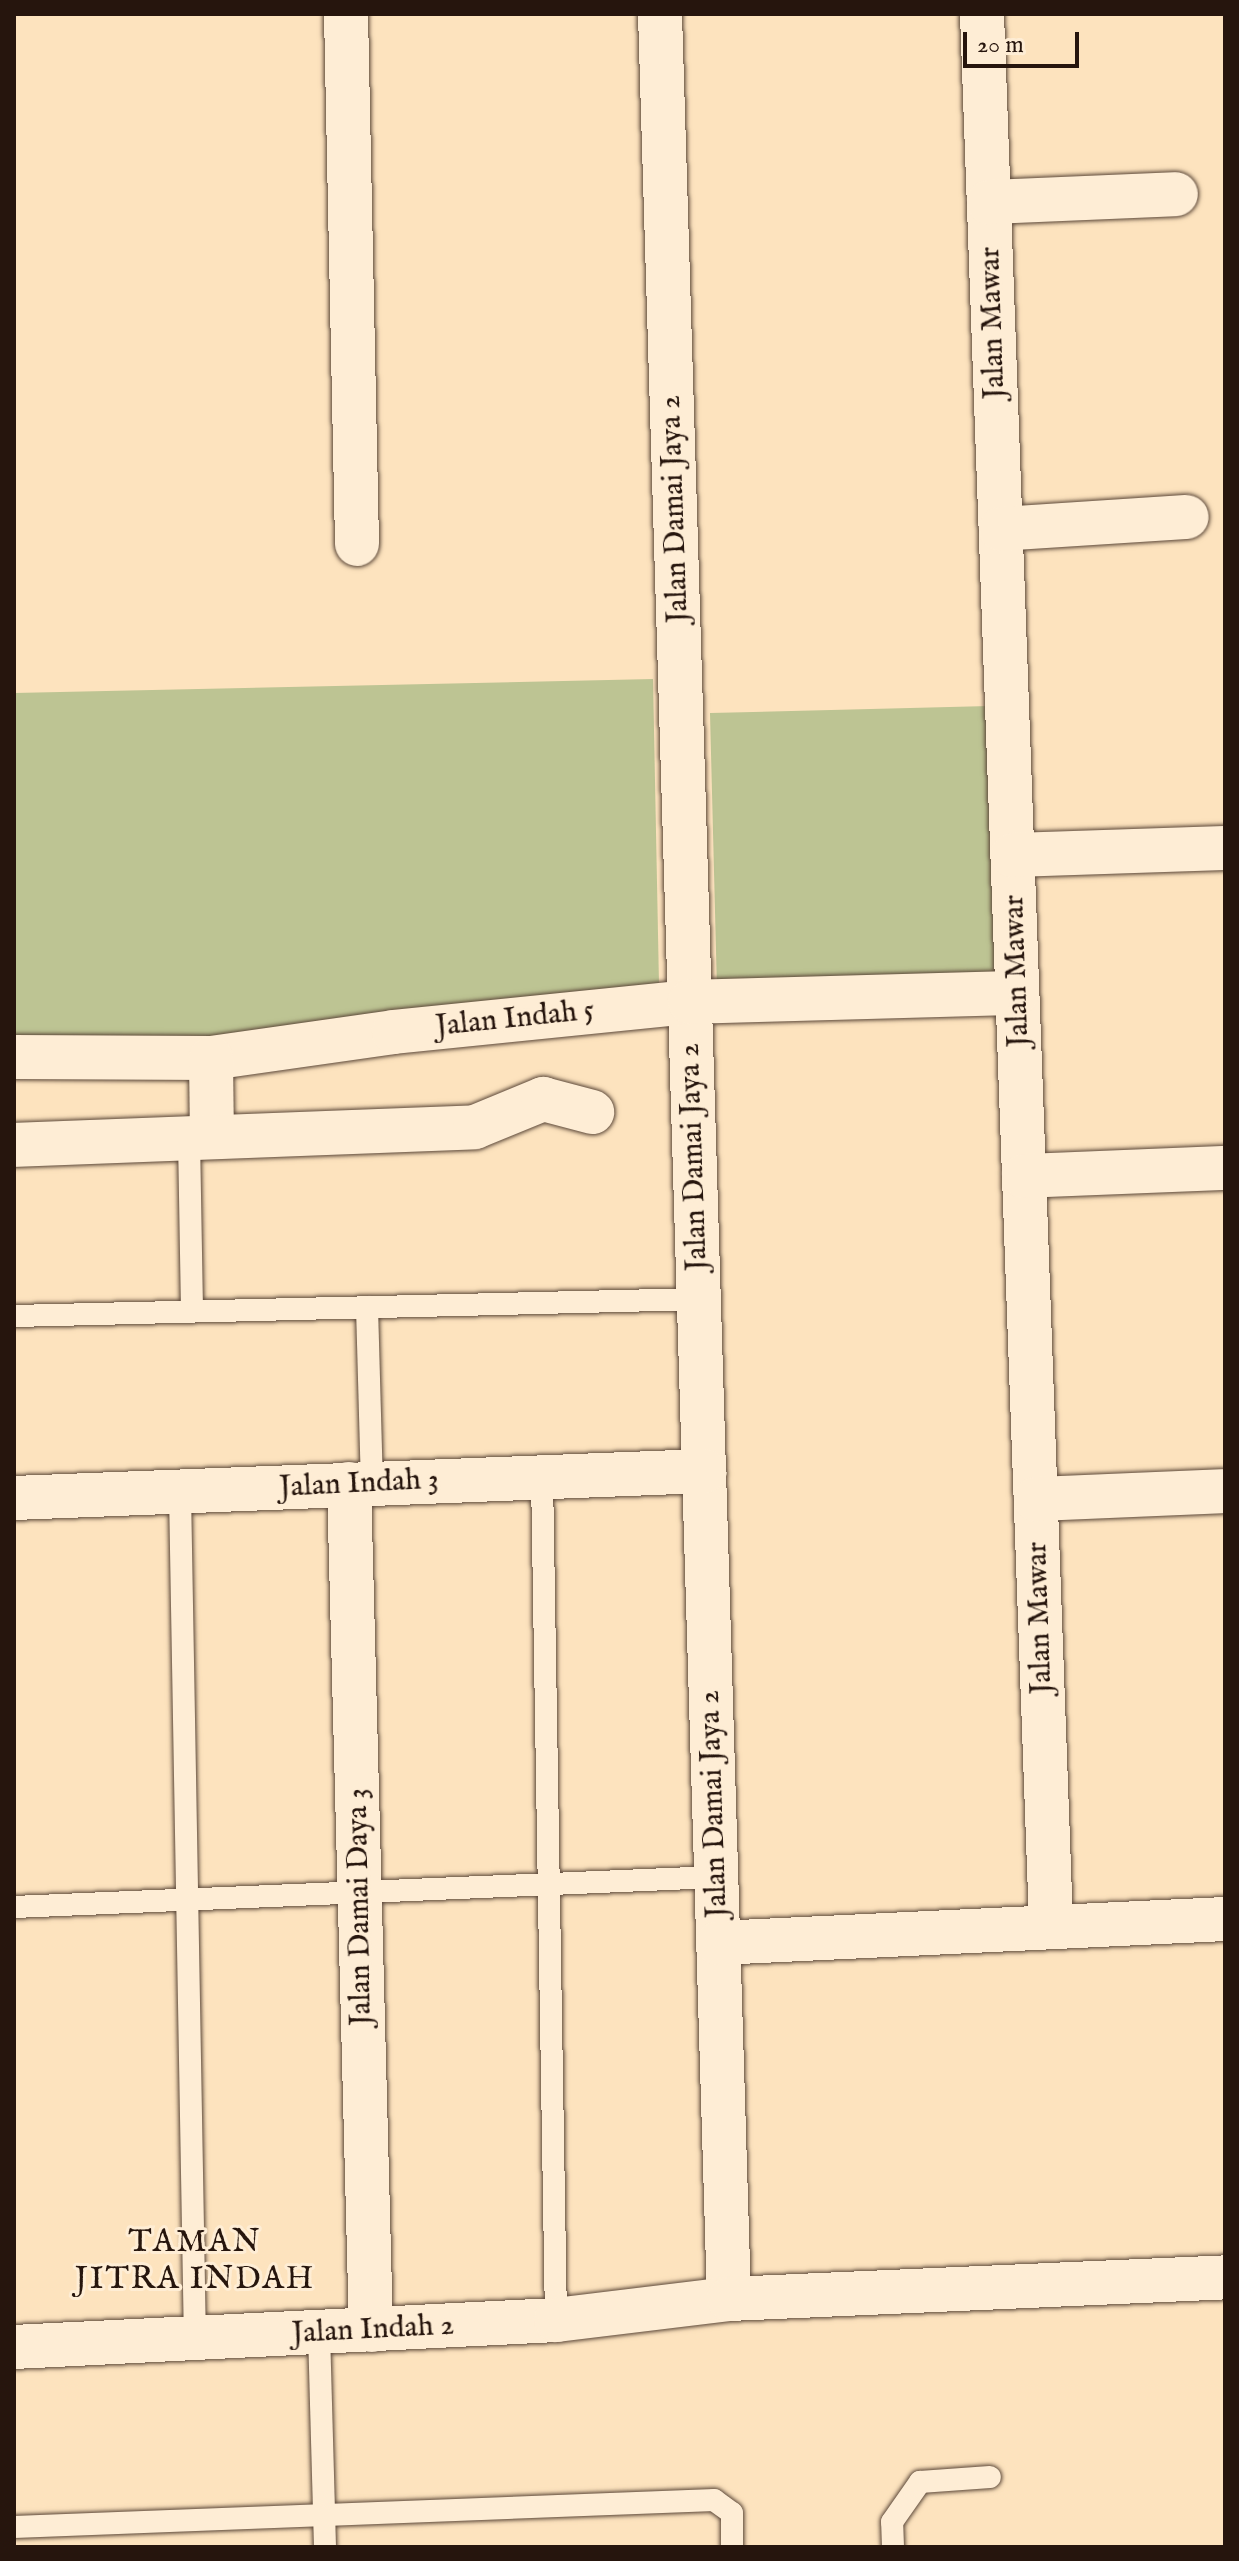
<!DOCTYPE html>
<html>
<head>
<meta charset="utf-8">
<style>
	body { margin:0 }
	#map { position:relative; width:1239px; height:2561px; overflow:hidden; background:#fde3be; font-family:"IM FELL English",serif }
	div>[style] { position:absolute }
	.green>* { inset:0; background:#bdc493 }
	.roads { filter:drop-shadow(0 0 2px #5c4839) drop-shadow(0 0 2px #5c4839) }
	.lane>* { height:22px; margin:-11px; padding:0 11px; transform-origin:11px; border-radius:11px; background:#feedd5 }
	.street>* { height:44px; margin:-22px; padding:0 22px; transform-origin:22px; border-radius:22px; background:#feedd5 }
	span { translate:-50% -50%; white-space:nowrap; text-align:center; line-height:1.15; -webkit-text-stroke:6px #feedd5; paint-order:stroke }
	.street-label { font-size:30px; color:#26150d }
	.neighbourhood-label { font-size:32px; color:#26150d; letter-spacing:2px }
	.frame { position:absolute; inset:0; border:16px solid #26150d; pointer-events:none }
	.scale { position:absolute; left:963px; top:32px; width:116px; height:36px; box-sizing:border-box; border:4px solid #26150d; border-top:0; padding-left:10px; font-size:24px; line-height:28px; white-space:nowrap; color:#26150d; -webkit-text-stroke:6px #feedd5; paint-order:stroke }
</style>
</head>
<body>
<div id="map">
	<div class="green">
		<i style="clip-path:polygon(653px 679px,659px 984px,286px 1043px,14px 1044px,14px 693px)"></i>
		<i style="clip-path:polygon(989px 706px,997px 982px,717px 990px,710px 713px)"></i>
	</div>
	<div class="roads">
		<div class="lane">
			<i style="left:189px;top:1138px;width:170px;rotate:89deg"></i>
			<i style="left:367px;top:1307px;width:176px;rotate:88.4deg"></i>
			<i style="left:14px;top:1316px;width:685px;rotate:-1.42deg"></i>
			<i style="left:542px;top:1476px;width:844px;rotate:89.05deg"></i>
			<i style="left:180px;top:1492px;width:847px;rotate:88.99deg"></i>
			<i style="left:14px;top:1907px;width:703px;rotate:-2.45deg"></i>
			<i style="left:319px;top:2332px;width:215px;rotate:88.4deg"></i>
			<i style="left:14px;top:2527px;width:701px;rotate:-2.21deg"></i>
			<i style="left:714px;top:2500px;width:22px;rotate:36deg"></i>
			<i style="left:732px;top:2513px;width:34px;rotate:90deg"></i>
			<i style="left:893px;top:2547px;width:25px;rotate:-92deg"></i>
			<i style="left:892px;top:2522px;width:49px;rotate:-55deg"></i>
			<i style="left:920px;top:2482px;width:70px;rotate:-4.1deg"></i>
		</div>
		<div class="street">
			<i style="left:346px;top:14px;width:530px;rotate:88.81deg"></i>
			<i style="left:660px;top:14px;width:2286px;rotate:88.27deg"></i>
			<i style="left:982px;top:14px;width:1914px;rotate:87.93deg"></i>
			<i style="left:989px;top:202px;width:187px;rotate:-2.4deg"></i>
			<i style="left:1001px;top:529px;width:186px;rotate:-3.7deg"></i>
			<i style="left:1013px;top:855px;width:212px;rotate:-1.9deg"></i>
			<i style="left:14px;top:1057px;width:197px;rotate:0.3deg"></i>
			<i style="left:211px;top:1058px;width:185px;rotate:-8.1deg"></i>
			<i style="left:394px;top:1032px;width:298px;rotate:-5.8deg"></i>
			<i style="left:690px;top:1002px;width:327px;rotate:-1.6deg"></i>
			<i style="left:211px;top:1058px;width:78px;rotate:89.3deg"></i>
			<i style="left:14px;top:1145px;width:461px;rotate:-2.2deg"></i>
			<i style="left:475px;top:1127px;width:74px;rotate:-22.4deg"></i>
			<i style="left:543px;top:1099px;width:51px;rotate:14.9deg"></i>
			<i style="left:1024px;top:1176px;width:201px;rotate:-2.3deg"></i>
			<i style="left:349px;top:1484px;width:846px;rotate:88.51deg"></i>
			<i style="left:14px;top:1498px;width:691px;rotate:-2.24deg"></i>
			<i style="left:1036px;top:1499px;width:187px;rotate:-2.4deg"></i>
			<i style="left:718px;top:1943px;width:508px;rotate:-2.71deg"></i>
			<i style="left:14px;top:2347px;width:543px;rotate:-2.85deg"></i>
			<i style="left:556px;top:2320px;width:174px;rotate:-6.9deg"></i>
			<i style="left:729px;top:2299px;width:496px;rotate:-2.5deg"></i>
		</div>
	</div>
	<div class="street-label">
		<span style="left:993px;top:323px;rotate:-92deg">Jalan Mawar</span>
		<span style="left:675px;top:509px;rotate:-92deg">Jalan Damai Jaya 2</span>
		<span style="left:1017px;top:971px;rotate:-92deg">Jalan Mawar</span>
		<span style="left:515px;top:1019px;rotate:-6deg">Jalan Indah 5</span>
		<span style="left:694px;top:1157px;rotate:-92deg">Jalan Damai Jaya 2</span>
		<span style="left:359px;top:1484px;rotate:-3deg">Jalan Indah 3</span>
		<span style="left:1040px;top:1618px;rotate:-92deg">Jalan Mawar</span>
		<span style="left:714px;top:1804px;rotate:-92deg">Jalan Damai Jaya 2</span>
		<span style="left:360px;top:1907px;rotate:-91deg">Jalan Damai Daya 3</span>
		<span style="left:373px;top:2330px;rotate:-3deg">Jalan Indah 2</span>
	</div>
	<div class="neighbourhood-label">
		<span style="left:195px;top:2262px">TAMAN<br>JITRA INDAH</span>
	</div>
	<div class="frame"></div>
	<div class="scale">20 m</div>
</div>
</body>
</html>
